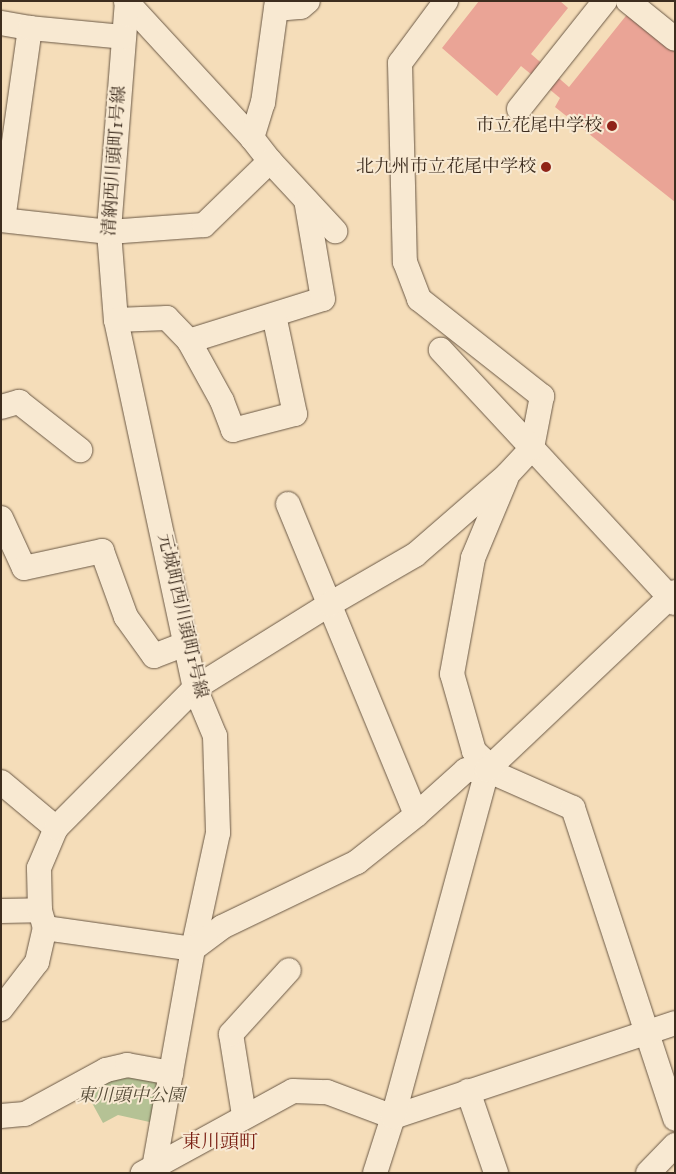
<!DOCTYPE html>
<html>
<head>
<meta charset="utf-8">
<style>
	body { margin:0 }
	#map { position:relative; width:676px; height:1174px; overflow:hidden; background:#f5ddb9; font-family:"IM FELL DW Pica","Noto Serif JP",serif }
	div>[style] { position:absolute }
	.green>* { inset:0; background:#b5c295 }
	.building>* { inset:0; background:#eaa496 }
	.roads { filter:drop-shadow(0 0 1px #6b5946) drop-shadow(0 0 1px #6b5946) }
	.minor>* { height:24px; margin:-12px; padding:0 12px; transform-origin:12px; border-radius:12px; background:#f8e9d2 }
	.dots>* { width:14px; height:14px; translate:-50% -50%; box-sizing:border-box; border:2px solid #f8e9d2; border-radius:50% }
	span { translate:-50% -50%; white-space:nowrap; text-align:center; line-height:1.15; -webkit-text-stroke:4px #f8e9d2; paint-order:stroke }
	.poi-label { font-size:18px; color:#3d2d1f }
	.right { translate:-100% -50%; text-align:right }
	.street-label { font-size:18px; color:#3d2d1f }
	.park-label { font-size:18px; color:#554b37; font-style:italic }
	.neighbourhood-label { font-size:19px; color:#7a1f14 }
	.frame { position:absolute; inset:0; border:2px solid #3d2d1f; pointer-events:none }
</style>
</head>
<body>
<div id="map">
	<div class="green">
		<i style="clip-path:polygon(124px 1072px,161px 1082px,154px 1123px,118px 1115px,103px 1123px,86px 1092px)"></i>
	</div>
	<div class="building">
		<i style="clip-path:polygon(479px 1px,560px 1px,568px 8px,531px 54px,569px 87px,629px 12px,675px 49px,675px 202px,555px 107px,560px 98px,521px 66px,497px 96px,442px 48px)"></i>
	</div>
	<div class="roads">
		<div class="minor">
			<i style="left:126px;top:1px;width:186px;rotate:47.4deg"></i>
			<i style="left:252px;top:138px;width:29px;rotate:52deg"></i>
			<i style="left:270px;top:161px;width:96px;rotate:47.1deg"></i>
			<i style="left:127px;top:1px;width:232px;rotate:94.5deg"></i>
			<i style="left:109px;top:232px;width:88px;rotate:85.5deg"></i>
			<i style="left:116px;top:320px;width:376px;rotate:77.9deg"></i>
			<i style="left:195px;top:688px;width:52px;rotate:67.4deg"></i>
			<i style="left:215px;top:736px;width:97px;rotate:88.2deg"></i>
			<i style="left:218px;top:833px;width:119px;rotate:102.2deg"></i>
			<i style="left:193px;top:949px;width:221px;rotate:100.1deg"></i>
			<i style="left:154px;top:1167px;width:13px;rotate:151deg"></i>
			<i style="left:446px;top:1px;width:77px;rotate:126.6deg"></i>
			<i style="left:400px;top:63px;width:199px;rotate:88.6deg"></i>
			<i style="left:405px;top:262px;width:40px;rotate:69deg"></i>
			<i style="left:419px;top:299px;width:157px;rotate:38.3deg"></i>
			<i style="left:542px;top:396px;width:53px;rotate:100.9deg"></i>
			<i style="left:532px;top:448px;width:211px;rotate:47.3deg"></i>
			<i style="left:628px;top:1px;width:60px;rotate:39deg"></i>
			<i style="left:276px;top:9px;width:25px;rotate:-5deg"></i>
			<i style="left:301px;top:7px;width:9px;rotate:-41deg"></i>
			<i style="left:1px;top:23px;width:29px;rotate:10deg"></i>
			<i style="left:519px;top:109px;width:138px;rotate:-51.5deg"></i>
			<i style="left:252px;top:138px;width:37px;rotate:-73deg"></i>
			<i style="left:263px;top:103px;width:103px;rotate:-82.2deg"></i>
			<i style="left:1px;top:220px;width:109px;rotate:6.3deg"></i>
			<i style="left:109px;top:232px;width:95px;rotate:-4.2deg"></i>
			<i style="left:204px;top:225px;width:92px;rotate:-44.1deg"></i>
			<i style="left:3px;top:220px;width:194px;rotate:-82deg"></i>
			<i style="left:30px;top:28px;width:94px;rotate:5.5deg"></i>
			<i style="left:116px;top:320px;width:51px;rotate:-2.2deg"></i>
			<i style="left:167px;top:318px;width:32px;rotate:46deg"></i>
			<i style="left:189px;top:341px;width:140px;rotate:-17.4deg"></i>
			<i style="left:323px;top:299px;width:100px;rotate:-99.7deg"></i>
			<i style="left:189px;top:341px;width:68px;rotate:61.2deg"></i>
			<i style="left:222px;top:401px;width:31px;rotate:69deg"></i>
			<i style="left:233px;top:430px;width:64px;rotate:-14.5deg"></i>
			<i style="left:295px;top:414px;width:101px;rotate:-102deg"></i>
			<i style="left:1px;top:407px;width:19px;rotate:-16deg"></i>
			<i style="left:19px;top:402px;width:78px;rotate:38.2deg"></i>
			<i style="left:288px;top:504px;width:336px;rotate:67.6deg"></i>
			<i style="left:1px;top:518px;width:55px;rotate:65.3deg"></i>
			<i style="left:24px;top:568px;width:80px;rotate:-12.3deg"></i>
			<i style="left:102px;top:551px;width:70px;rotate:70deg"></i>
			<i style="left:126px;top:617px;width:48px;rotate:54.3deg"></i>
			<i style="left:154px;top:656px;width:34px;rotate:-21deg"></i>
			<i style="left:490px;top:766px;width:22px;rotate:-137deg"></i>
			<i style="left:474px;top:751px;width:80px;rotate:-105.9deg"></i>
			<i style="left:452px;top:674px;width:118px;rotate:-79.7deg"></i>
			<i style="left:473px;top:558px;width:86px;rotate:-67.3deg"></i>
			<i style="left:1px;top:782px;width:72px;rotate:39.9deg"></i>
			<i style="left:1px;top:911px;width:39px;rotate:-1deg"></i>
			<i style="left:45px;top:928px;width:149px;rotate:8.1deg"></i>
			<i style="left:193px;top:949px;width:36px;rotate:-37deg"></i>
			<i style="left:222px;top:927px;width:150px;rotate:-25.7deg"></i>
			<i style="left:357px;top:862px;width:75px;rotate:-38.5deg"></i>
			<i style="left:416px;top:815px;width:67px;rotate:-42deg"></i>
			<i style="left:466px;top:770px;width:21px"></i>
			<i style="left:487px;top:770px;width:94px;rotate:23.8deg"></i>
			<i style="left:573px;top:808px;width:327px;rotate:71.8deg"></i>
			<i style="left:1px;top:1009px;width:59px;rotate:-52.5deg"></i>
			<i style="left:37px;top:962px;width:35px;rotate:-77deg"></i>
			<i style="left:45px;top:928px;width:19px;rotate:-106deg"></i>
			<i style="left:40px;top:910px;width:42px;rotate:-91.4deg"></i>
			<i style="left:39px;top:868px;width:43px;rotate:-67deg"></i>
			<i style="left:56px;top:828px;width:197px;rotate:-45.2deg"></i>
			<i style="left:195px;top:688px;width:159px;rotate:-31.9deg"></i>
			<i style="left:330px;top:604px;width:98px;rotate:-30deg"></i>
			<i style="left:415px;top:555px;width:122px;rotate:-41deg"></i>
			<i style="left:507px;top:475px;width:37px;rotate:-47deg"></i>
			<i style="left:532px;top:448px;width:134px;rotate:-132.9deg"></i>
			<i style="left:468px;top:1091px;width:87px;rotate:71.1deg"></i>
			<i style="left:244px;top:1115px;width:82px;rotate:-99.1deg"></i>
			<i style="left:231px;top:1034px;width:86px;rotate:-47.8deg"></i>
			<i style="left:1px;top:1116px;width:24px;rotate:-5deg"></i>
			<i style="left:25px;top:1114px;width:92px;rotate:-28.5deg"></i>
			<i style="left:106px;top:1070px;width:22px;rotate:-13deg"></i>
			<i style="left:127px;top:1065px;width:45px;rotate:10.3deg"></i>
			<i style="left:154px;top:1167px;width:158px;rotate:-28.7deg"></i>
			<i style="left:293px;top:1091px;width:34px;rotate:2deg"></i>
			<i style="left:327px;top:1092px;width:71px;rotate:20.7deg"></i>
			<i style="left:393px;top:1117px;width:297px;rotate:-18.4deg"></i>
			<i style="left:375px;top:1173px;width:59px;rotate:-72.2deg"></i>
			<i style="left:393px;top:1117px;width:360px;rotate:-74.8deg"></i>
			<i style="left:487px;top:770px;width:259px;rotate:-43.4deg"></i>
			<i style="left:648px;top:1173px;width:39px;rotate:-46deg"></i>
		</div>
	</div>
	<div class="dots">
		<i style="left:612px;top:126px;background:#8f2418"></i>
		<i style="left:546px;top:167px;background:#8f2418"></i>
	</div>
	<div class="poi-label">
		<span class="right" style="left:602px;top:126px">市立花尾中学校</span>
		<span class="right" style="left:536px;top:167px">北九州市立花尾中学校</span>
	</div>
	<div class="street-label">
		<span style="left:115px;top:161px;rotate:-86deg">清納西川頭町1号線</span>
		<span style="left:182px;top:616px;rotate:77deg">元城町西川頭町1号線</span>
	</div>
	<div class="park-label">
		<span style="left:131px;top:1096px">東川頭中公園</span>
	</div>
	<div class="neighbourhood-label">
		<span style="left:220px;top:1143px">東川頭町</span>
	</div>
	<div class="frame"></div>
</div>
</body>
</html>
